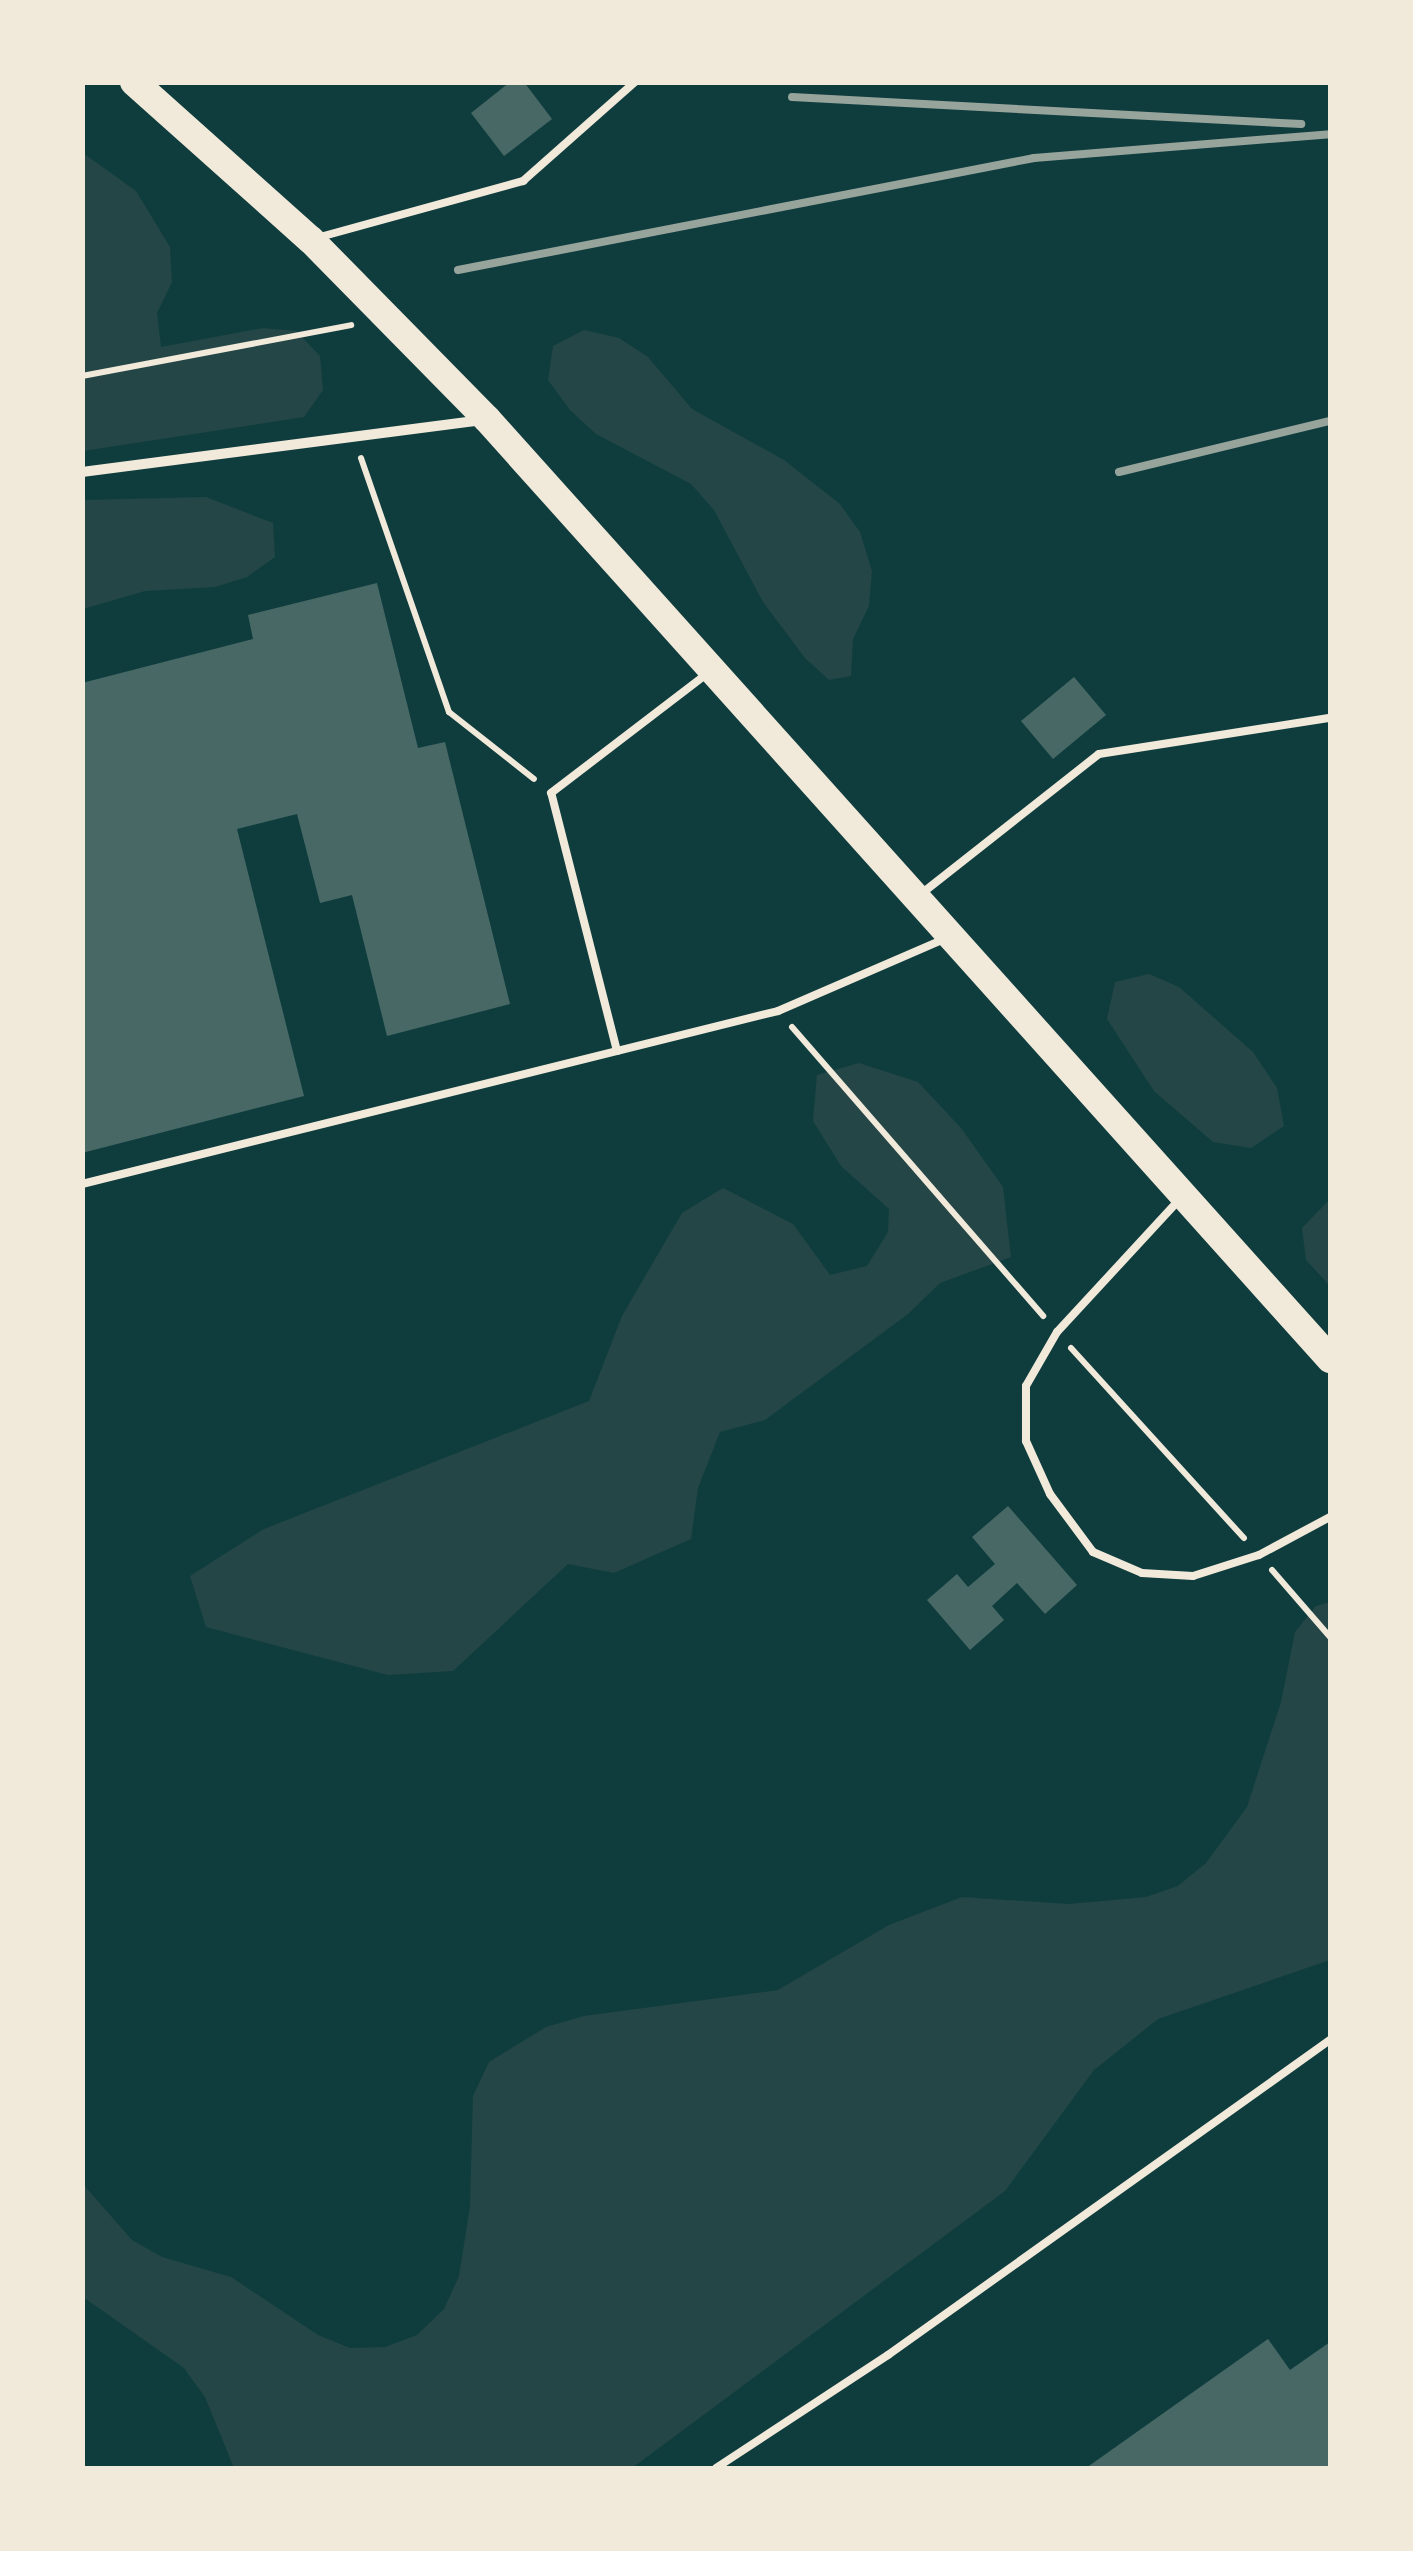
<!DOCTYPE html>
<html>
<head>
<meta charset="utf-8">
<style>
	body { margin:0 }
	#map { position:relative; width:1413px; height:2551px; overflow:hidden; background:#0f3d3e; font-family:Barlow,sans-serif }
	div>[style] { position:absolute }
	.green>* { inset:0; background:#244646 }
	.building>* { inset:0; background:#486865 }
	.path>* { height:6px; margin:-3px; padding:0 3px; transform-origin:3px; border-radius:3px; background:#f1e9da }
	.service>* { height:8px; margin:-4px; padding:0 4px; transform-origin:4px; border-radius:4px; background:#f1e9da }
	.minor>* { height:10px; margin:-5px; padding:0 5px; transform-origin:5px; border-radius:5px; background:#f1e9da }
	.trunk>* { height:28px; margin:-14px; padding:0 14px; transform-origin:14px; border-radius:14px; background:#f1e9da }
	.rail>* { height:8px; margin:-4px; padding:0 4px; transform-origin:4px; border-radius:4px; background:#97a49c }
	span { translate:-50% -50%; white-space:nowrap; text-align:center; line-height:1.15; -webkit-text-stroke:8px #f1e9da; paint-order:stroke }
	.frame { position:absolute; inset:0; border:85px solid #f1e9da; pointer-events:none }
</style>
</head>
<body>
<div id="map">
	<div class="green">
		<i style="clip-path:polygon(83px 153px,136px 191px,170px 247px,172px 282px,157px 313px,161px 347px,263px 328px,296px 331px,320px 356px,323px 390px,304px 417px,83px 451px)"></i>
		<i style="clip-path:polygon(584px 330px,619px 338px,648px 357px,692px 409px,784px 460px,840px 504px,860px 532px,872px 571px,869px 606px,853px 639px,851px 676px,829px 680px,805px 658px,763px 602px,714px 510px,691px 484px,596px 434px,570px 410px,548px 380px,553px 346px)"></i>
		<i style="clip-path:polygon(206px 497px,273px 523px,275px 557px,247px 577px,215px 587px,145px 591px,83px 609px,83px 500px)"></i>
		<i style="clip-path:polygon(1149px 974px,1179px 987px,1253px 1052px,1277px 1088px,1284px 1126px,1251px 1148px,1213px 1142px,1154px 1091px,1107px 1019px,1115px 982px)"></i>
		<i style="clip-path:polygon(859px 1063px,918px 1082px,961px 1128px,1003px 1187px,1011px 1257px,940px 1283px,908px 1314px,765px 1420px,720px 1432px,698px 1488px,691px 1539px,614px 1573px,568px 1564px,453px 1671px,388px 1675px,206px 1627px,190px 1576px,264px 1529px,589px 1401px,622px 1316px,682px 1213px,723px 1188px,793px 1224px,830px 1275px,867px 1266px,888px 1232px,889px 1209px,841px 1166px,813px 1121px,817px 1075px)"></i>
		<i style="clip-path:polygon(1330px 1199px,1330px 1286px,1306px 1260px,1302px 1228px)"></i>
		<i style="clip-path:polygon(1330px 1602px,1330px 1960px,1158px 2019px,1094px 2070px,1005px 2191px,632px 2468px,234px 2468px,205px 2397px,184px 2368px,83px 2297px,82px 2183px,132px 2240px,162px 2257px,231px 2277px,318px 2335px,350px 2348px,385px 2347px,417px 2335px,444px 2309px,459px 2276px,470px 2206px,473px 2096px,489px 2062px,546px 2027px,584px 2016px,778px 1990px,889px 1925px,962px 1897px,1069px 1904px,1146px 1897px,1178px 1886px,1206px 1863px,1247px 1807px,1281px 1702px,1295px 1632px,1316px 1606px)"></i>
	</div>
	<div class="building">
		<i style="clip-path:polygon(510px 82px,524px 82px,552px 119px,504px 156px,471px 113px)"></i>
		<i style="clip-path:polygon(377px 583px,418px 748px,445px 742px,510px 1004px,387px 1036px,352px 895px,320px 903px,297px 814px,237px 829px,304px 1096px,82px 1153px,82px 683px,253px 639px,248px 615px)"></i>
		<i style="clip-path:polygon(1074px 677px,1106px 715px,1053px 759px,1021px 721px)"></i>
		<i style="clip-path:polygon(1008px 1506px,1077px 1585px,1045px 1614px,1017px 1583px,992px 1606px,1004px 1620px,970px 1650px,927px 1600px,957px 1574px,968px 1587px,995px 1564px,972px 1537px)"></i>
		<i style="clip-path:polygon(1268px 2339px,1290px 2370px,1330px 2342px,1330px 2468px,1086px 2468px)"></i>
	</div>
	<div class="path">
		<i style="left:82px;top:376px;width:274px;rotate:-10.7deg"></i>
		<i style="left:361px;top:458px;width:269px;rotate:70.9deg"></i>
		<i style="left:449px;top:712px;width:108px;rotate:38.2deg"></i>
		<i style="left:792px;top:1027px;width:383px;rotate:49deg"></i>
		<i style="left:1071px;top:1348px;width:257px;rotate:47.7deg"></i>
		<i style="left:1272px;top:1570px;width:89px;rotate:49.1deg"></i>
	</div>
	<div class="service">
		<i style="left:320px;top:237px;width:211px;rotate:-15.4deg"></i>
		<i style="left:523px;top:181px;width:149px;rotate:-41.5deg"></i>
		<i style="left:921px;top:894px;width:226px;rotate:-38.2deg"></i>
		<i style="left:1099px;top:754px;width:234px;rotate:-8.9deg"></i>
		<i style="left:617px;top:1051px;width:266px;rotate:-104.3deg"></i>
		<i style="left:551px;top:793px;width:199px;rotate:-37.4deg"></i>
		<i style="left:82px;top:1184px;width:717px;rotate:-13.96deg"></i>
		<i style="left:778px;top:1011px;width:184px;rotate:-23.4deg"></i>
		<i style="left:1178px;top:1201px;width:178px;rotate:132.7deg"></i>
		<i style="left:1057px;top:1332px;width:62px;rotate:119.9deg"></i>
		<i style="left:1026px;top:1386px;width:55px;rotate:90deg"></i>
		<i style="left:1026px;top:1441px;width:58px;rotate:65.6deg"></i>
		<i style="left:1050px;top:1494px;width:72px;rotate:53.4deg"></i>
		<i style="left:1093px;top:1552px;width:53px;rotate:23.2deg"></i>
		<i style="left:1142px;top:1573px;width:51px;rotate:3.4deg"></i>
		<i style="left:1193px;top:1576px;width:69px;rotate:-17.7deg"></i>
		<i style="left:1259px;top:1555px;width:81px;rotate:-28.2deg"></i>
		<i style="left:716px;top:2468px;width:206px;rotate:-33.3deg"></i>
		<i style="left:888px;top:2355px;width:543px;rotate:-35.48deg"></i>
	</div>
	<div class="minor">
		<i style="left:82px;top:472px;width:402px;rotate:-7.4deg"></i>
	</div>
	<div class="trunk">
		<i style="left:134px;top:82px;width:237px;rotate:41.8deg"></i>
		<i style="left:311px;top:240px;width:251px;rotate:45.5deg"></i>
		<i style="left:487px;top:419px;width:1263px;rotate:48.11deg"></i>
	</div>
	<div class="rail">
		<i style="left:792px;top:97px;width:510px;rotate:3.04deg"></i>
		<i style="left:458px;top:270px;width:587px;rotate:-11deg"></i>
		<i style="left:1034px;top:158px;width:297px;rotate:-4.6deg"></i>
		<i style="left:1119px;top:472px;width:217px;rotate:-13.6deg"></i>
	</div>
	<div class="frame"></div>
</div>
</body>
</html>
